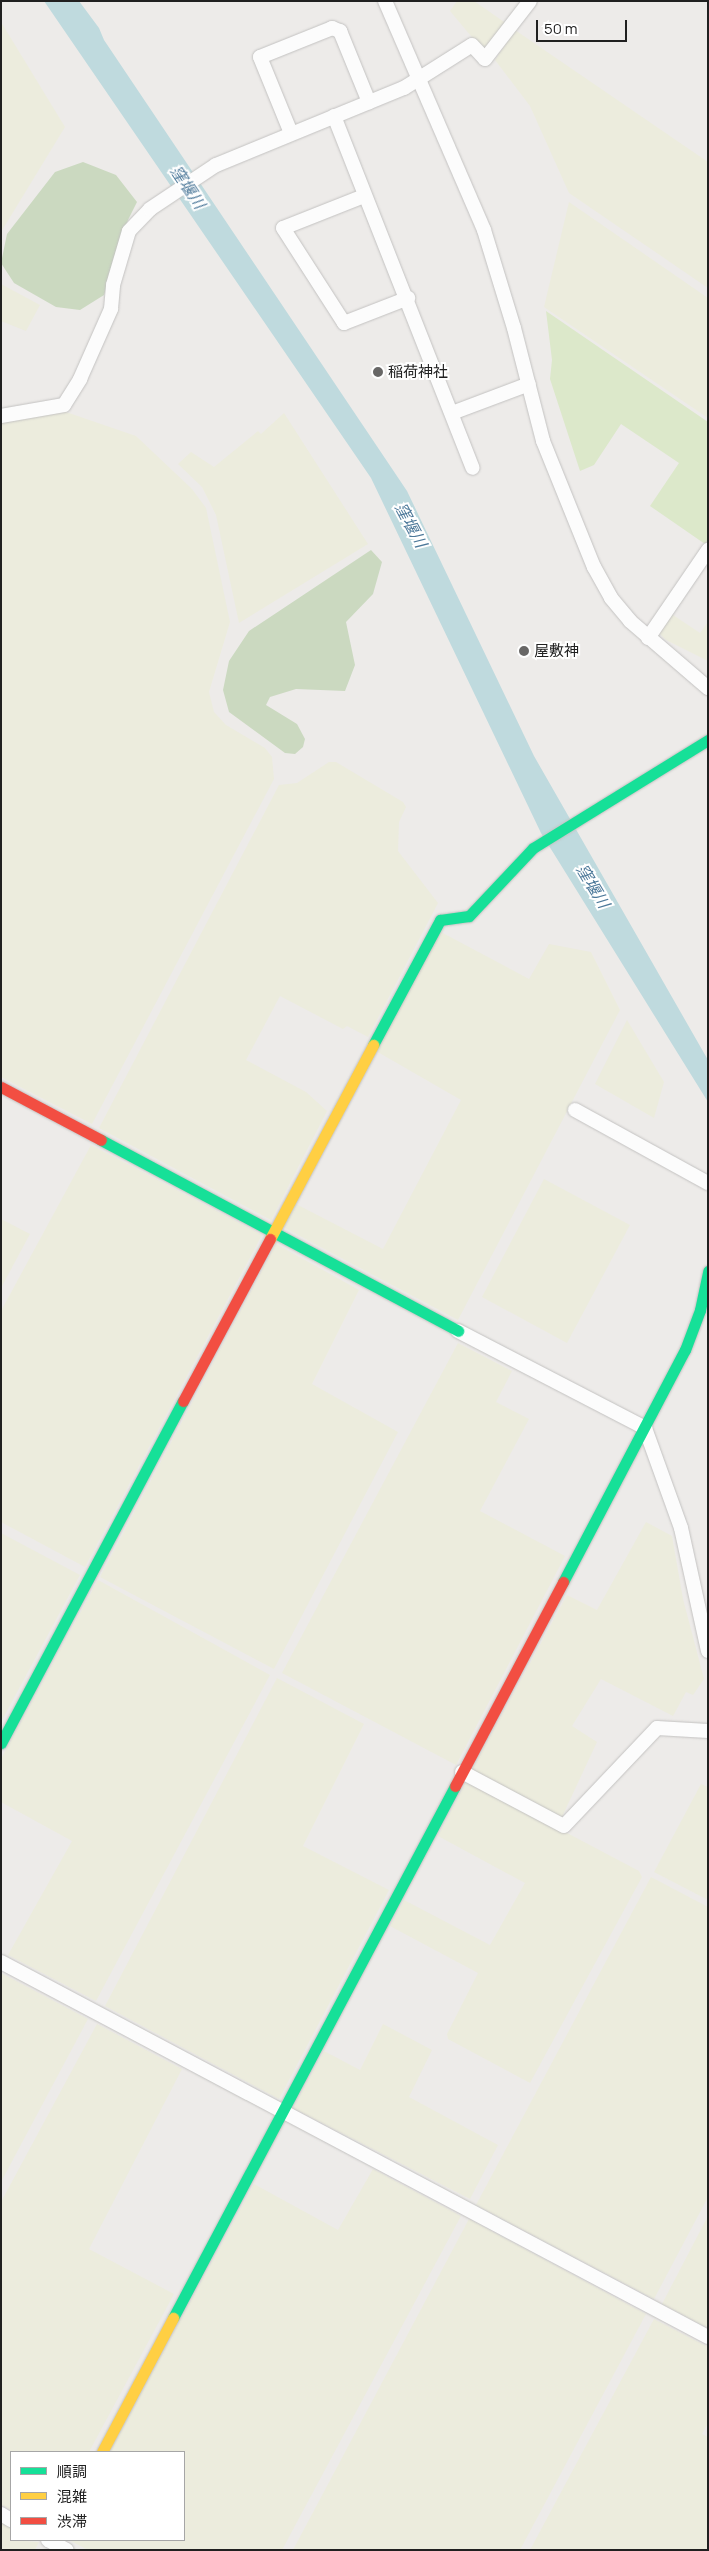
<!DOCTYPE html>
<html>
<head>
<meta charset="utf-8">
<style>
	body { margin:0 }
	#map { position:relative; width:709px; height:2551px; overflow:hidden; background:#edebe9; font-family:Manrope,"Noto Sans JP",sans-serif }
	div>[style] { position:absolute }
	.farmland>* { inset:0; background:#ececdd }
	.grass>* { inset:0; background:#dce8ca }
	.forest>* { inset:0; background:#cbd9c0 }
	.water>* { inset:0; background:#bfdade }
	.roads { filter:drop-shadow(0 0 1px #c3c2c1) drop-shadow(0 0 1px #c3c2c1) }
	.street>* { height:14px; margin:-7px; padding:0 7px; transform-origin:7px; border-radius:7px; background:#fcfcfc }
	.fast>* { height:11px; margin:-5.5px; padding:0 5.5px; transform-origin:5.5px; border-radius:5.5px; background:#16e098 }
	.slow>* { height:11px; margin:-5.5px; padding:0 5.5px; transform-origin:5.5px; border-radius:5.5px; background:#ffcf43 }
	.jam>* { height:11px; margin:-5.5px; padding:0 5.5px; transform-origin:5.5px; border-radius:5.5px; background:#f24e42 }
	.dots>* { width:14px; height:14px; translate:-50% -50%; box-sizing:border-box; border:2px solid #fff; border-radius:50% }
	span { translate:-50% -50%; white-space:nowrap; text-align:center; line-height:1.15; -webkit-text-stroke:4px #fff; paint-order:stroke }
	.poi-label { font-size:15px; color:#202020 }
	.left { translate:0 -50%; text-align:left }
	.water-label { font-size:16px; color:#4c7899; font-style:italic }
	.frame { position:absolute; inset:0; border:2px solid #202020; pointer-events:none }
	.legend { position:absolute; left:10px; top:2451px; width:175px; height:90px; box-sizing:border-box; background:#fff; border:1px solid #a6a6a6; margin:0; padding:6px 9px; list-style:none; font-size:15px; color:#202020 }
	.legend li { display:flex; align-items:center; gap:10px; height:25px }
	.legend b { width:25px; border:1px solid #a6a6a6 }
	.scale { position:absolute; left:536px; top:20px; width:91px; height:22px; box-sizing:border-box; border:2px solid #202020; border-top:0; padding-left:6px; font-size:15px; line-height:18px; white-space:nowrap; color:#202020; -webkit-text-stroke:4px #fff; paint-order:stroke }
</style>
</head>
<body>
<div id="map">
	<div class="farmland">
		<i style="clip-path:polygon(457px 1px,474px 1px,507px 24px,486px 54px,450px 11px)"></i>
		<i style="clip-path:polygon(1px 22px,65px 127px,1px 232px)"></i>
		<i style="clip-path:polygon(515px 30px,708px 162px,708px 288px,569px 193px,530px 106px,495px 60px)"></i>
		<i style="clip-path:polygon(569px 202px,708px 298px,708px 418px,544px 307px)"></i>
		<i style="clip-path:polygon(1px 284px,40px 305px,26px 331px,1px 321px)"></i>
		<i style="clip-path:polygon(63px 411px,136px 436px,192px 489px,206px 508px,230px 622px,209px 692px,214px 712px,226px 725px,265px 748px,272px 757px,274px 779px,92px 1124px,1px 1077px,1px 421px)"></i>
		<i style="clip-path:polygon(284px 413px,368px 544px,239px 623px,216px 515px,202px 487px,178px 464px,191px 452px,214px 467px,258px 431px,261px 434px)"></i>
		<i style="clip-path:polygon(670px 613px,700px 633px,708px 622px,708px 661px,666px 640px,658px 632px)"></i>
		<i style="clip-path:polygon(329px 762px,336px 762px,403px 802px,406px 807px,399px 822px,398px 851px,438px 903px,368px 1037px,347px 1026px,343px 1029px,280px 996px,246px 1060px,306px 1092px,327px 1111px,271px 1220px,99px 1128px,279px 785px,297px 783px)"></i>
		<i style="clip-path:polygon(439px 931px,529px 979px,549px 944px,591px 952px,620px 1010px,458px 1320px,283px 1227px,296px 1204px,383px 1249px,461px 1100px,376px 1051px)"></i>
		<i style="clip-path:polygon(627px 1020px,664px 1082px,654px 1118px,595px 1084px)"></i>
		<i style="clip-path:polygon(91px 1145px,262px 1235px,85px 1567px,1px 1522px,1px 1311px)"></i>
		<i style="clip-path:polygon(544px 1179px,630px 1225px,567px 1343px,482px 1297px)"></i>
		<i style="clip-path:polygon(1px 1219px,30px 1234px,1px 1288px)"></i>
		<i style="clip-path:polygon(276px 1244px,359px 1290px,312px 1384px,398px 1432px,274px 1669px,100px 1577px)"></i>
		<i style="clip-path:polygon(458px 1343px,512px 1371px,496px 1402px,529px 1419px,480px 1511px,565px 1556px,456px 1765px,282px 1673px)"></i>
		<i style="clip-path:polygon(646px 1522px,672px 1536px,683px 1599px,704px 1679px,693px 1695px,686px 1692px,673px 1716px,601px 1679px,572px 1726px,597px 1742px,561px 1819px,472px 1770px,567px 1595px,597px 1610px)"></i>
		<i style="clip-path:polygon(1px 1533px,80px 1575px,1px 1722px)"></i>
		<i style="clip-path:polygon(98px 1580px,270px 1675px,96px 2001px,8px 1955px,72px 1841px,1px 1802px,1px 1759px)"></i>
		<i style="clip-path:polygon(277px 1678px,364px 1724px,303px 1846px,389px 1890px,279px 2099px,105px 2006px)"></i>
		<i style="clip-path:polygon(467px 1780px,639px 1871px,642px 1877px,530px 2083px,448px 2039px,447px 2034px,478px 1973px,390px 1926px,404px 1900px,490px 1945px,525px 1883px,438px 1836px)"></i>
		<i style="clip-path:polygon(701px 1784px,708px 1787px,708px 1900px,654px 1872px)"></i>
		<i style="clip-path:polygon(651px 1877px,708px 1907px,708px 2197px,654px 2299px,476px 2205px)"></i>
		<i style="clip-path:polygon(1px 1973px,88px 2019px,1px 2182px)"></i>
		<i style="clip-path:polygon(97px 2024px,182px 2069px,89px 2249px,174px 2294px,89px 2452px,11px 2452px,11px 2510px,1px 2505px,1px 2202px)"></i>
		<i style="clip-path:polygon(383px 2024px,432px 2050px,409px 2097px,498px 2145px,470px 2199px,293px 2108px,324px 2051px,360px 2070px)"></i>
		<i style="clip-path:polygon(373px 2169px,461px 2216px,282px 2550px,88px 2550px,69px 2540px,184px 2540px,184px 2452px,109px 2452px,254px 2184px,338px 2230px)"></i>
		<i style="clip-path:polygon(708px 2216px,708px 2328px,662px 2304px)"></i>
		<i style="clip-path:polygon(469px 2219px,646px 2314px,520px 2550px,293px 2550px)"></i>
		<i style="clip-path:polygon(654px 2319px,708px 2347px,708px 2423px,702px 2434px,708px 2437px,708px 2550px,530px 2550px)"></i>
		<i style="clip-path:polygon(1px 2521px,11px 2527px,11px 2540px,39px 2542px,35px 2550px,1px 2550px)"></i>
	</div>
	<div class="grass">
		<i style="clip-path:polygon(546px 311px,708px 422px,708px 540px,705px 544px,650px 506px,679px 463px,621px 424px,594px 465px,580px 471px,550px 379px,552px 360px)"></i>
	</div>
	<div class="forest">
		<i style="clip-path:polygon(83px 162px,116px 175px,137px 202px,128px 220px,104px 295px,80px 310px,56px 307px,14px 283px,1px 263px,7px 234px,55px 172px)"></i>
		<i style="clip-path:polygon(371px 550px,382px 562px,373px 594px,346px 622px,355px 665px,345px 691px,296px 689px,270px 697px,266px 705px,297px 724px,305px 739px,303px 747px,295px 754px,285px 753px,229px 712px,223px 690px,229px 661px,249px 631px)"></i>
	</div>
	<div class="water">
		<i style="clip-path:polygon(44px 1px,79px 1px,99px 28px,104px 40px,407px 491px,534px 756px,708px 1060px,708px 1102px,541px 833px,371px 478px)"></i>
	</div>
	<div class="roads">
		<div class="street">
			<i style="left:385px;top:1px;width:249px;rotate:66.6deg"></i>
			<i style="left:484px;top:230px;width:102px;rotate:73deg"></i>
			<i style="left:514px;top:328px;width:117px;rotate:75.6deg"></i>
			<i style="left:543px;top:441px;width:136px;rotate:68deg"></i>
			<i style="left:594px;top:567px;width:35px;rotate:61deg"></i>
			<i style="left:611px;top:598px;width:30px;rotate:50deg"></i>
			<i style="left:630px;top:621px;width:103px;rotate:40.7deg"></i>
			<i style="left:334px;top:116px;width:378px;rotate:68.5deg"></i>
			<i style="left:291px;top:133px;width:82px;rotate:-112.2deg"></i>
			<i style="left:260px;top:57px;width:78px;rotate:-21.9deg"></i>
			<i style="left:332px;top:28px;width:9px;rotate:21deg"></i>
			<i style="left:340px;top:31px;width:77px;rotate:67.8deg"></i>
			<i style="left:364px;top:196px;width:87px;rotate:158.4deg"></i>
			<i style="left:283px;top:228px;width:113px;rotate:57.3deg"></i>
			<i style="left:344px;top:323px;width:69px;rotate:-21.3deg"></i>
			<i style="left:452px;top:413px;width:82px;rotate:-20.6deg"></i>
			<i style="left:1px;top:416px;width:64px;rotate:-9.9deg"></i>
			<i style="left:64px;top:405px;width:31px;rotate:-58deg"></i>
			<i style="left:80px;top:379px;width:77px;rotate:-66.1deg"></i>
			<i style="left:111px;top:309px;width:24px;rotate:-85deg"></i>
			<i style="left:113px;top:285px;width:56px;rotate:-73.5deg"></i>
			<i style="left:129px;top:231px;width:30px;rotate:-46deg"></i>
			<i style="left:150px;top:209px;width:79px;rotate:-33.7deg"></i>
			<i style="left:216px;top:165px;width:203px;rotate:-22.3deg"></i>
			<i style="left:404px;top:88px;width:80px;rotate:-32.3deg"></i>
			<i style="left:472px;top:45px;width:19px;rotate:47deg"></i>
			<i style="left:485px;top:59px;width:73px;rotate:-52.2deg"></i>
			<i style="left:648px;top:638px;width:107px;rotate:-55.7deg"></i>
			<i style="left:575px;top:1110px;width:152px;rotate:28.8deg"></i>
			<i style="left:458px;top:1331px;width:211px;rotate:27.4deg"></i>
			<i style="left:645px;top:1428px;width:106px;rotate:70.2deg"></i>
			<i style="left:681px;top:1528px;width:126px;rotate:77.6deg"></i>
			<i style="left:462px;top:1772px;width:115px;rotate:27.9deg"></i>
			<i style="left:564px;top:1826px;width:135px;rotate:-46.5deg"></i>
			<i style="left:657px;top:1728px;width:51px;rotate:3.4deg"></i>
			<i style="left:1px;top:1962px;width:800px;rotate:27.94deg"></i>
			<i style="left:1px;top:2514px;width:12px;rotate:31deg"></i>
			<i style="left:48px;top:2540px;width:21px;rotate:28deg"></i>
		</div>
		<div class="fast">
			<i style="left:373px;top:1045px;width:142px;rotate:-61.8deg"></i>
			<i style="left:440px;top:920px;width:29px;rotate:-8deg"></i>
			<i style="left:469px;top:916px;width:93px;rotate:-46.7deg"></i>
			<i style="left:533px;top:848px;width:206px;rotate:-31.7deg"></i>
			<i style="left:101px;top:1140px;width:405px;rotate:28.1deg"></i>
			<i style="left:563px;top:1582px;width:262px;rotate:-62.3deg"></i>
			<i style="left:685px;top:1350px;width:43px;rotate:-69.4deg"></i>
			<i style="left:700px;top:1310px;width:40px;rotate:-78deg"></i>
			<i style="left:1px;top:1743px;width:387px;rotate:-62deg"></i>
			<i style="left:173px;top:2318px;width:602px;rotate:-62.07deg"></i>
		</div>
		<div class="slow">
			<i style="left:270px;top:1239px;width:220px;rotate:-62deg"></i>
			<i style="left:102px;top:2452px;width:152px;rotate:-62.1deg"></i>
		</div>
		<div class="jam">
			<i style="left:1px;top:1087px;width:113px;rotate:27.9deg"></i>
			<i style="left:183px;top:1401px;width:184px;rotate:-61.8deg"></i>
			<i style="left:455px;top:1786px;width:231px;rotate:-62.1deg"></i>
		</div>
	</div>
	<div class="dots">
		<i style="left:378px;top:372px;background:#686766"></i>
		<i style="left:524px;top:651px;background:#686766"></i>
	</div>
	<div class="poi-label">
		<span class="left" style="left:388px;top:372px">稲荷神社</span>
		<span class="left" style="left:534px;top:651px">屋敷神</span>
	</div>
	<div class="water-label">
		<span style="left:188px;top:187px;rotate:56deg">窪堰川</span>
		<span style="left:411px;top:525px;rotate:62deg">窪堰川</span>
		<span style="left:593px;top:886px;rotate:59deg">窪堰川</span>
	</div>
	<div class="frame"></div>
	<ul class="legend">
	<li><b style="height:6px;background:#16e098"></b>順調</li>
	<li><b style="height:6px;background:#ffcf43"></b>混雑</li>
	<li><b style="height:6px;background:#f24e42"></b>渋滞</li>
	</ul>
	<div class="scale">50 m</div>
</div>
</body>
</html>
